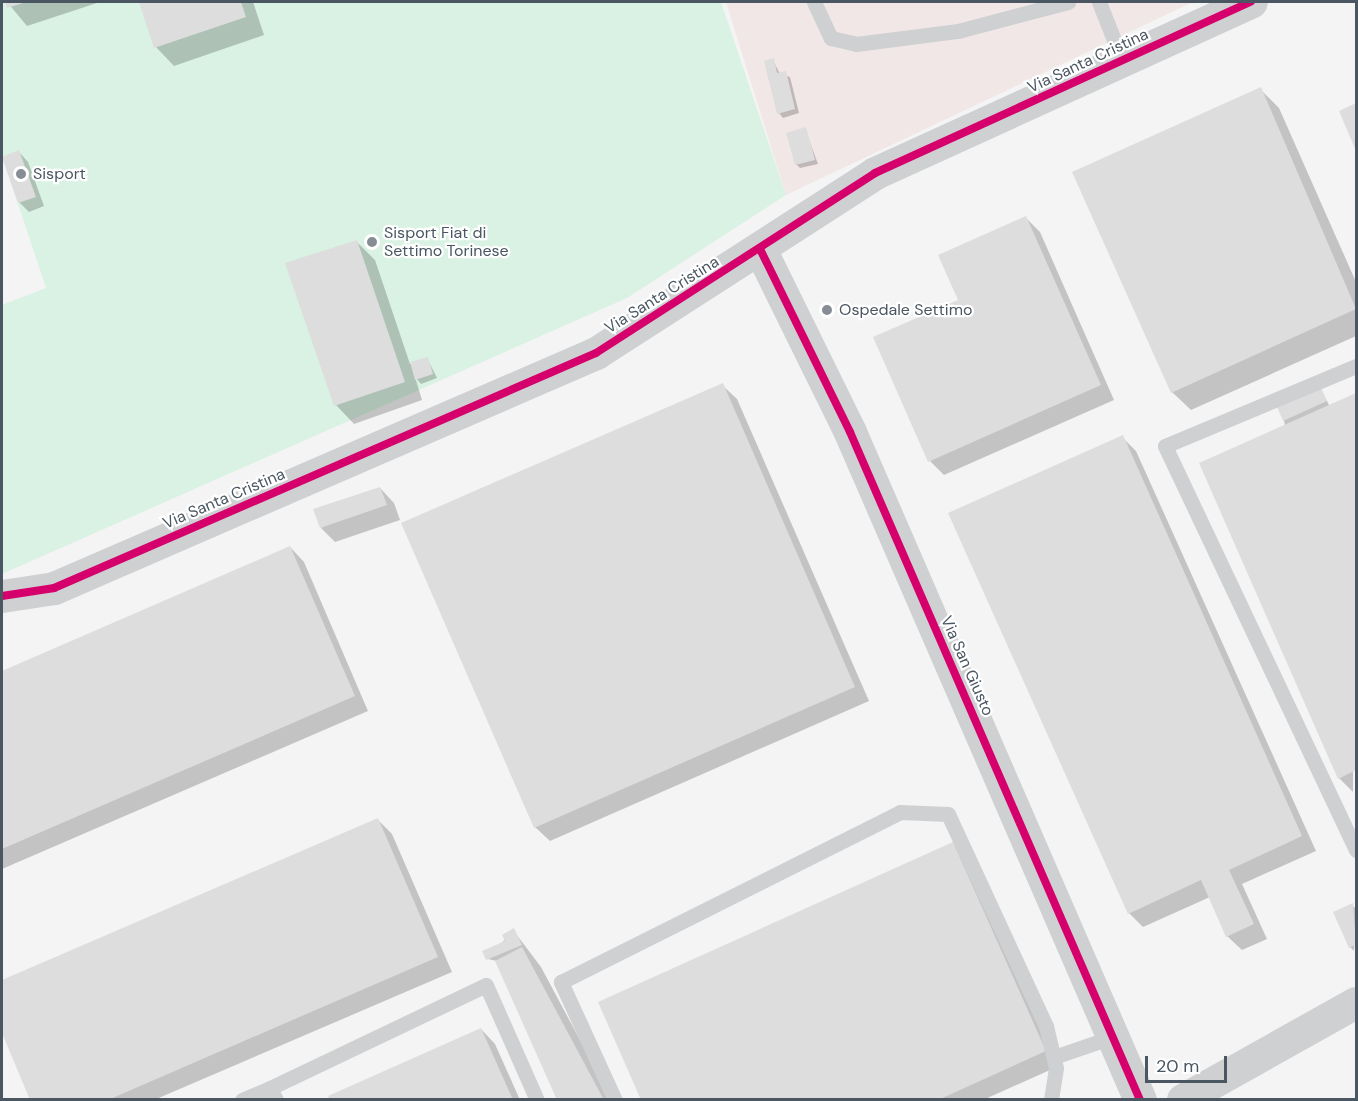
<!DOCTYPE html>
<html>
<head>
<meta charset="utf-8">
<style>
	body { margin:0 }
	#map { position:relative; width:1358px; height:1101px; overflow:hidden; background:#f4f4f4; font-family:"DM Sans",sans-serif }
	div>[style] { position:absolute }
	.medical>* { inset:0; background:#f1e7e6 }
	.green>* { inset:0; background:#d9f2e3 }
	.shadow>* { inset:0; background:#0003 }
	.building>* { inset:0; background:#ddddde }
	.service>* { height:15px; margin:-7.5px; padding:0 7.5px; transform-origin:7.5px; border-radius:7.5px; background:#ced0d2 }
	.minor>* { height:32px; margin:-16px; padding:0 16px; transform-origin:16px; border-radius:16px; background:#ced0d2 }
	.tertiary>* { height:33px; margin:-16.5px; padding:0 16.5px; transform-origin:16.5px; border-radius:16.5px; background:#ced0d2 }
	.cycleway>* { height:8px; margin:-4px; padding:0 4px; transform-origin:4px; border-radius:4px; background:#d6006c }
	.dots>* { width:16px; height:16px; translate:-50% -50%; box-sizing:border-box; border:3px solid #fff; border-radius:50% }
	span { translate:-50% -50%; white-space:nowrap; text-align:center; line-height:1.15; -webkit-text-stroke:4.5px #fff; paint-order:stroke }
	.street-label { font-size:16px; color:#4a5661 }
	.poi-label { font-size:16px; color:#4a5661 }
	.left { translate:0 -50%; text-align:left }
	.frame { position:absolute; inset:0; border:3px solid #4a5661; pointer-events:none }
	.scale { position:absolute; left:1145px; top:1056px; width:82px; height:27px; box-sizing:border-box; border:3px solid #4a5661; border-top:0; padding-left:8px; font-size:18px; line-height:21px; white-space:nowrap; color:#4a5661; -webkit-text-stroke:4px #fff; paint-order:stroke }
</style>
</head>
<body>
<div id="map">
	<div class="medical">
		<i style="clip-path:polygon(726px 2px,1193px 2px,786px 195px)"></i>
	</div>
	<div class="green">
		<i style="clip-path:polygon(2px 2px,721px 2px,786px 195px,627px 298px,2px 574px,2px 305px,46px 288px,2px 156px)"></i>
	</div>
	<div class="shadow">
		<i style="clip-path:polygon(7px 2px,100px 2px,27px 26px)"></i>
		<i style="clip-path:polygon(140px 2px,253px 2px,264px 35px,174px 66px,156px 47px)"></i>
		<i style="clip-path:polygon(773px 60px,780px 74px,790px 77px,799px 113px,783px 118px,779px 113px)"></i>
		<i style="clip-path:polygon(1260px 89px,1279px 108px,1356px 282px,1356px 336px,1191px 410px,1172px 392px)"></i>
		<i style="clip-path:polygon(1356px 105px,1356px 147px,1341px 112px)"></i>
		<i style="clip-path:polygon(805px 129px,818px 164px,800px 168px,796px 164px)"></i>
		<i style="clip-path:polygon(19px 152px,28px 162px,44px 206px,29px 212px,19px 202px)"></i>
		<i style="clip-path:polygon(1026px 218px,1040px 232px,1114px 400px,944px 475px,930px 461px,960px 300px)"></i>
		<i style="clip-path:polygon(357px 242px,375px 260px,410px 364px,427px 358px,437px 378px,421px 384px,415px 377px,422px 400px,354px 424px,336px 405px)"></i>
		<i style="clip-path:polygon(722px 385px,737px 399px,869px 701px,550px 841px,535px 827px)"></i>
		<i style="clip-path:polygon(1321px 389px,1330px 407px,1356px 395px,1353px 792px,1339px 778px,1284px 420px)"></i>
		<i style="clip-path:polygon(1122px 437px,1136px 451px,1316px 851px,1242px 884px,1267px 939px,1242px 950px,1227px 936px,1210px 897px,1143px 927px,1129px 913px)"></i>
		<i style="clip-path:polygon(380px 488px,394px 503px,400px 520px,335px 542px,321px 528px)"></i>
		<i style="clip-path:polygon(290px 547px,304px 562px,368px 711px,2px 869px,2px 672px)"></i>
		<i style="clip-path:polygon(378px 820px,392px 834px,452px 972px,154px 1100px,32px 1100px,2px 1029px,2px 982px)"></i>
		<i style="clip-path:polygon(953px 844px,967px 858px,1059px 1066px,983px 1100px,643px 1100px)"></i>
		<i style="clip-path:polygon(1352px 905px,1356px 909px,1354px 951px,1350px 947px)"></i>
		<i style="clip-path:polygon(513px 930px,541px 967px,612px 1100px,559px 1100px,497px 961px,488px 959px)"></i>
		<i style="clip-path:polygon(481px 1029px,495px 1044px,520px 1100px,332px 1100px)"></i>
	</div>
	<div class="building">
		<i style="clip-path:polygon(5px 2px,26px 2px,7px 8px)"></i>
		<i style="clip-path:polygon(139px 2px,241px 2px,246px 17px,154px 48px)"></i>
		<i style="clip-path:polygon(774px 58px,777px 73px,786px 71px,795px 109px,777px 114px,764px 61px)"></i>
		<i style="clip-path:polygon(1261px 87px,1356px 309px,1171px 393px,1072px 172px)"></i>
		<i style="clip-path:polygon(1356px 103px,1356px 151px,1339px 111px)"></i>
		<i style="clip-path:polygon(806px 127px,815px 160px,795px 165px,786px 133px)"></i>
		<i style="clip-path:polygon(19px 150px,36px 197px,18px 203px,2px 157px)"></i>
		<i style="clip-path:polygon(1026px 216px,1101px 385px,928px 462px,873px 337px,958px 300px,938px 255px)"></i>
		<i style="clip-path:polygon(357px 240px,405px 382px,334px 406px,285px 263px)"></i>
		<i style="clip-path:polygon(428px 357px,433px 374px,415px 380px,410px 362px)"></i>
		<i style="clip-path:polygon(723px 383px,855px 687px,534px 828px,401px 523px)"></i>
		<i style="clip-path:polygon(1321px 388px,1327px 401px,1283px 421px,1277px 407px)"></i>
		<i style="clip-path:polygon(1356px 393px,1356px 770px,1338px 779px,1199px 463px)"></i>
		<i style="clip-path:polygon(1123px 435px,1302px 836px,1229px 870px,1254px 924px,1226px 937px,1201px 880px,1128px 914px,948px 513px)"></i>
		<i style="clip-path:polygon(380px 487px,387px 505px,320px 528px,313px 509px)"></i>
		<i style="clip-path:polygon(290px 546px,355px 696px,2px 849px,2px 671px)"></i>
		<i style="clip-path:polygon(378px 818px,438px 957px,108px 1100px,30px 1100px,2px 1033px,2px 980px)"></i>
		<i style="clip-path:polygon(953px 842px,1046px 1051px,938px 1100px,641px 1100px,598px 1002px)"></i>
		<i style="clip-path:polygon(1353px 903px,1356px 944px,1349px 948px,1333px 912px)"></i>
		<i style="clip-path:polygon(514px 928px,522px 945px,486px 960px,482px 951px,505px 941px,502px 935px)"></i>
		<i style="clip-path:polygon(522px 947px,604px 1100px,557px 1100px,495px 961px)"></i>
		<i style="clip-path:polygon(481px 1028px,513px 1100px,330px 1100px,328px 1096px)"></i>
	</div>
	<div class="service">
		<i style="left:814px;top:2px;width:40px;rotate:65deg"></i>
		<i style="left:831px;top:38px;width:26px;rotate:13deg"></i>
		<i style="left:856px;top:44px;width:103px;rotate:-7.3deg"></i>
		<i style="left:958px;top:31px;width:114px;rotate:-14.8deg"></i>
		<i style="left:1099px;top:2px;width:62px;rotate:68.4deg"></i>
		<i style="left:1356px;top:366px;width:207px;rotate:157.3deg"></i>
		<i style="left:1165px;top:446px;width:447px;rotate:64.7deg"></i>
		<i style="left:1054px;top:1057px;width:65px;rotate:-19deg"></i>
		<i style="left:270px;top:1088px;width:239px;rotate:-25.5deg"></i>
		<i style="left:486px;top:985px;width:126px;rotate:66.1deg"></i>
		<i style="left:242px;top:1100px;width:30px;rotate:-23deg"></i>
		<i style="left:270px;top:1088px;width:13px;rotate:63deg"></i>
		<i style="left:615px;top:1100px;width:130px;rotate:-114.6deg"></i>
		<i style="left:561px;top:982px;width:379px;rotate:-26.6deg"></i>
		<i style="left:900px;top:812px;width:48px;rotate:2.4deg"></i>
		<i style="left:948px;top:814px;width:234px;rotate:65.2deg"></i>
		<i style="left:1046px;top:1026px;width:43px;rotate:76.6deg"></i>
		<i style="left:1056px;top:1068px;width:32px;rotate:99deg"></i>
	</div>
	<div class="minor">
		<i style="left:1183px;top:1100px;width:198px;rotate:-29.3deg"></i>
	</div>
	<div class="tertiary">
		<i style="left:760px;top:249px;width:204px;rotate:63.8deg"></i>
		<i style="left:850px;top:432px;width:728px;rotate:66.53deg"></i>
		<i style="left:2px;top:596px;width:53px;rotate:-8.7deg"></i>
		<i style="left:54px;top:588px;width:591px;rotate:-23.44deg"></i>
		<i style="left:596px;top:353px;width:332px;rotate:-32.8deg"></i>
		<i style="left:875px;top:173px;width:413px;rotate:-24.5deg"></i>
	</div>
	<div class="cycleway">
		<i style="left:760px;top:249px;width:204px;rotate:63.8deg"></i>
		<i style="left:850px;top:432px;width:728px;rotate:66.53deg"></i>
		<i style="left:2px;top:596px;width:53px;rotate:-8.7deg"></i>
		<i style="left:54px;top:588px;width:591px;rotate:-23.44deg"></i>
		<i style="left:596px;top:353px;width:332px;rotate:-32.8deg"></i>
		<i style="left:875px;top:173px;width:413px;rotate:-24.5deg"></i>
	</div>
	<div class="dots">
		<i style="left:21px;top:174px;background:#868d94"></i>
		<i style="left:372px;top:242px;background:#868d94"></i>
		<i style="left:827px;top:310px;background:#868d94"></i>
	</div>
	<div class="street-label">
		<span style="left:1088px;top:61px;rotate:-25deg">Via Santa Cristina</span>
		<span style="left:662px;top:295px;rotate:-32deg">Via Santa Cristina</span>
		<span style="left:224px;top:499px;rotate:-23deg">Via Santa Cristina</span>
		<span style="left:967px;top:666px;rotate:66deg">Via San Giusto</span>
	</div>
	<div class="poi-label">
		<span class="left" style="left:33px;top:174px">Sisport</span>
		<span class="left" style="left:384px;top:242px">Sisport Fiat di<br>Settimo Torinese</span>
		<span class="left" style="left:839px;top:310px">Ospedale Settimo</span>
	</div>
	<div class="frame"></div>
	<div class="scale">20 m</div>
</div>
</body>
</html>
